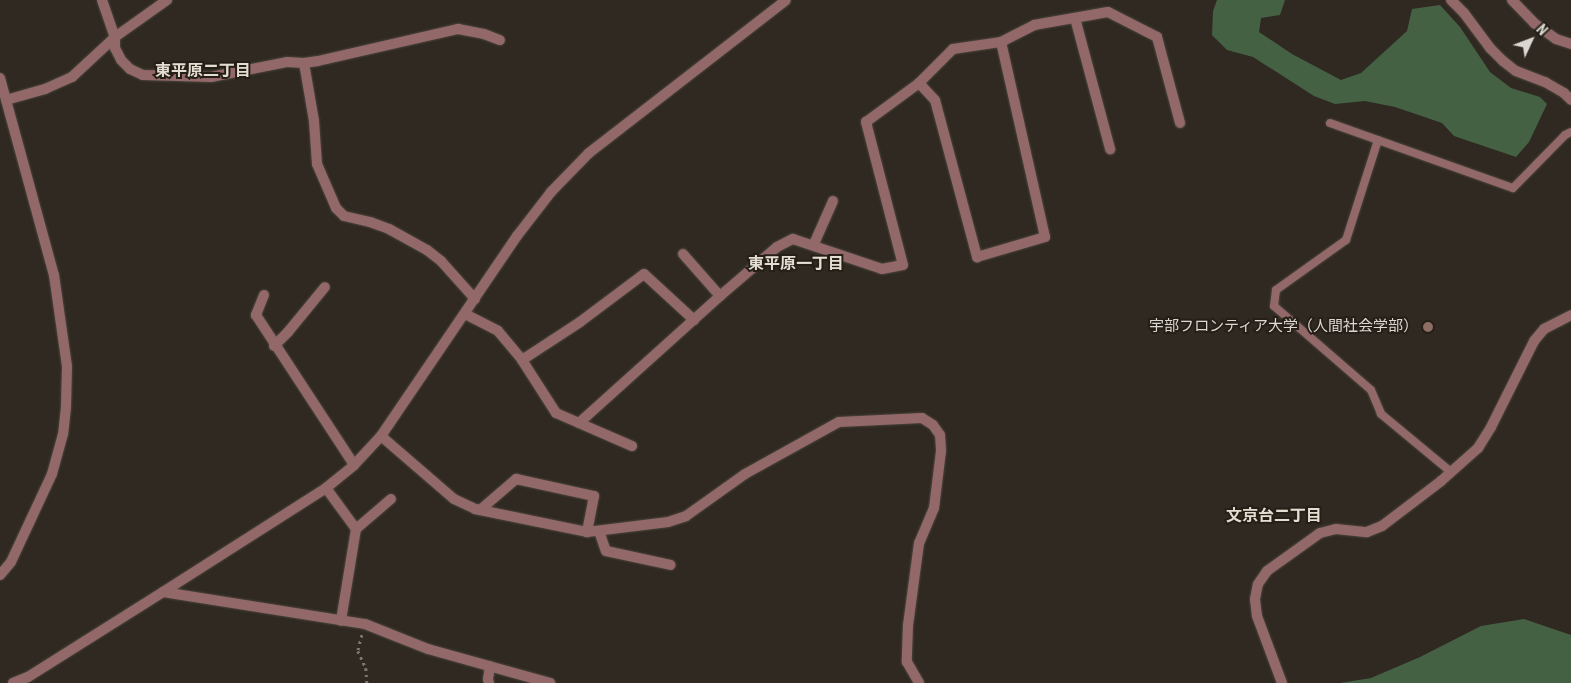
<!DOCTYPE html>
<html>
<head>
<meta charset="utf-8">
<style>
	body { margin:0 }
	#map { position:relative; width:1571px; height:683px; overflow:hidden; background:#2f2921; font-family:"Roboto Condensed","Noto Sans JP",sans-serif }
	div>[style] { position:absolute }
	.forest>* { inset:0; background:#456144 }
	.path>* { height:2.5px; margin-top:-1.25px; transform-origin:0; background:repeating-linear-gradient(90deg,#7c7871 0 2.5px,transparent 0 6.5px) }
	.roads { filter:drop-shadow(0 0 1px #4b453d) drop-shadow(0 0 1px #4b453d) }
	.service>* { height:8px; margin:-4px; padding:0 4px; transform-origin:4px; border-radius:4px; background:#926968 }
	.minor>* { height:10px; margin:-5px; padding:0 5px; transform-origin:5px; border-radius:5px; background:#926968 }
	.tertiary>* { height:10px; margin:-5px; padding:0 5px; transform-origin:5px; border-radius:5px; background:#926968 }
	.dots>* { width:14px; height:14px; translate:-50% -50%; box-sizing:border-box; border:2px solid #251f17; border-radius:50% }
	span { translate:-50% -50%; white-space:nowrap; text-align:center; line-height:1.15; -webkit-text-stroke:4px #251f17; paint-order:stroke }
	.poi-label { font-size:15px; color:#dbd8d2 }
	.right { translate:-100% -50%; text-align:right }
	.neighbourhood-label { font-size:16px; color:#e4ddd2; font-weight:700 }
	.north { position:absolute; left:1506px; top:15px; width:50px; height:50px; -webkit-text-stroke:4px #251f17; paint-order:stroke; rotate:47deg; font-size:14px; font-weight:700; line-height:20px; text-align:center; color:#dbd8d2 }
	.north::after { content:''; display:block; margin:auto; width:18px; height:22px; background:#dbd8d2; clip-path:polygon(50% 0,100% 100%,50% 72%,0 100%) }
</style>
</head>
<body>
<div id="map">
	<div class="forest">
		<i style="clip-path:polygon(1217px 0,1285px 0,1280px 15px,1261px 18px,1259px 32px,1292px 54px,1341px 80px,1361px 73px,1407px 31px,1412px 9px,1440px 5px,1460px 27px,1490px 72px,1511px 88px,1540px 97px,1547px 104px,1529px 142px,1516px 157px,1454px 136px,1442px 123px,1395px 107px,1365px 101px,1335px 104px,1314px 96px,1253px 57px,1227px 50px,1212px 35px,1213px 11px)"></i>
		<i style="clip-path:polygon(1524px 619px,1571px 635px,1571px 683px,1340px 683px,1371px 678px,1420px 657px,1481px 626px)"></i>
	</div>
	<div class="path">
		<i style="left:362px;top:635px;width:16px;rotate:104deg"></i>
		<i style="left:358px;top:651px;width:19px;rotate:65deg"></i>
		<i style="left:366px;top:668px;width:15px;rotate:86deg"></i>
	</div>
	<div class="roads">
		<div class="service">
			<i style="left:1330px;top:123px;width:194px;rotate:19.6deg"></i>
			<i style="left:1513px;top:188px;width:74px;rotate:-45.5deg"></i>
			<i style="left:1565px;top:135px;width:7px;rotate:-27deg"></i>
			<i style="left:1378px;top:140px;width:105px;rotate:107.7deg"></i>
			<i style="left:1346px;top:240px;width:86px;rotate:144.5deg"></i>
			<i style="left:1276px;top:290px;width:16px;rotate:97deg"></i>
			<i style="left:1274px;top:306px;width:128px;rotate:40.9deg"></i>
			<i style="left:1371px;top:390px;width:26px;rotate:67deg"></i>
			<i style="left:1381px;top:414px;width:91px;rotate:39.6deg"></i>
		</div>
		<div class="minor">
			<i style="left:102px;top:0;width:39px;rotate:71deg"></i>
			<i style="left:115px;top:37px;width:11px;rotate:90deg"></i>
			<i style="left:115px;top:48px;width:13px;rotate:63deg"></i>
			<i style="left:121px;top:60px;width:13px;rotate:45deg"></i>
			<i style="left:130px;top:69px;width:14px;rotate:25deg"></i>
			<i style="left:143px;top:75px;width:68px;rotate:1.7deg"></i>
			<i style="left:211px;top:77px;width:77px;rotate:-11.2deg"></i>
			<i style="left:287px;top:62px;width:17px;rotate:3deg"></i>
			<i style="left:304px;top:63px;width:14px;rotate:-8deg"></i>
			<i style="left:318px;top:61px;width:144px;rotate:-12.9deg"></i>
			<i style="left:458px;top:29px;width:26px;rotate:11deg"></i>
			<i style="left:484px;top:34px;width:17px;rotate:21deg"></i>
			<i style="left:1512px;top:0;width:32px;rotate:46deg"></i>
			<i style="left:1534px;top:23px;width:27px;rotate:36deg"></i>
			<i style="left:1556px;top:39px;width:16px;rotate:18deg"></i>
			<i style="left:1075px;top:18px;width:136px;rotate:75deg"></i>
			<i style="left:304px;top:63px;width:59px;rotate:80.2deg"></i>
			<i style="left:314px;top:121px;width:43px;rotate:86deg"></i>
			<i style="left:317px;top:164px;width:48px;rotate:66.6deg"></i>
			<i style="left:336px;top:208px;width:11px;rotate:45deg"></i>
			<i style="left:344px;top:216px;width:27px;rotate:13deg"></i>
			<i style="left:370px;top:222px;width:20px;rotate:20deg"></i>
			<i style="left:389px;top:229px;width:43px;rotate:28.9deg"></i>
			<i style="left:427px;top:250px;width:18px;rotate:38deg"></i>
			<i style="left:441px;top:261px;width:51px;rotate:48.2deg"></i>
			<i style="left:0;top:78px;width:204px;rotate:74.7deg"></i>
			<i style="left:54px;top:275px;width:92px;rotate:81.9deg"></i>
			<i style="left:67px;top:366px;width:41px;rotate:91.4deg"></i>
			<i style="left:66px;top:407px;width:27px;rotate:96deg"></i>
			<i style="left:63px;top:434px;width:41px;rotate:105.4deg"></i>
			<i style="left:52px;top:474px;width:97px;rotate:115deg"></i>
			<i style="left:11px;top:562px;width:17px;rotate:130deg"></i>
			<i style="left:919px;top:83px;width:48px;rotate:-45deg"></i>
			<i style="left:953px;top:49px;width:49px;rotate:-8.3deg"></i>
			<i style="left:6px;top:100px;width:41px;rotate:-15.8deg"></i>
			<i style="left:45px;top:89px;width:30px;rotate:-24deg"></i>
			<i style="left:72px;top:77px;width:59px;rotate:-42.9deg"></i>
			<i style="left:115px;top:37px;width:64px;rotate:-35.4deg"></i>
			<i style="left:814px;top:244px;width:47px;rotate:-66.2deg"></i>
			<i style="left:683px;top:254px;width:56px;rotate:48.6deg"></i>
			<i style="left:264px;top:295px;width:22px;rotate:112deg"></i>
			<i style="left:256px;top:315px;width:179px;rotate:56.8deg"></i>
			<i style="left:465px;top:314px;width:37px;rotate:27deg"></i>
			<i style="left:498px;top:331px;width:38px;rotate:50deg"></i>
			<i style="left:522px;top:360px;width:63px;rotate:57.3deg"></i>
			<i style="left:556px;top:413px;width:83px;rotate:23.5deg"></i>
			<i style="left:274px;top:346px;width:20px;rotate:-45deg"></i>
			<i style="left:288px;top:332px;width:58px;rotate:-50.6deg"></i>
			<i style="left:522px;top:360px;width:69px;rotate:-33.2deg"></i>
			<i style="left:580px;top:322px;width:80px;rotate:-36.9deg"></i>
			<i style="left:644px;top:274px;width:68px;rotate:42.6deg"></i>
			<i style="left:579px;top:423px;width:190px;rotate:-42deg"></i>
			<i style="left:720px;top:296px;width:75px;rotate:-40.7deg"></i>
			<i style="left:777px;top:247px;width:18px;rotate:-27deg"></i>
			<i style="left:793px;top:239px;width:94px;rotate:18.6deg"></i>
			<i style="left:882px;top:269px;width:21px;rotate:-11deg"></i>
			<i style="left:903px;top:265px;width:148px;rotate:-104.5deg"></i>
			<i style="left:866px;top:122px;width:66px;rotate:-36.3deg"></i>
			<i style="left:919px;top:83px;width:23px;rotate:47deg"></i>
			<i style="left:935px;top:100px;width:163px;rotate:75deg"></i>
			<i style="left:977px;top:257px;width:71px;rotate:-16.4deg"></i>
			<i style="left:1045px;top:237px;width:200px;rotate:-102.7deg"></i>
			<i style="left:1001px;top:42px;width:37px;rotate:-27deg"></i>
			<i style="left:1034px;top:25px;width:75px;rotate:-10deg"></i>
			<i style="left:1108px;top:12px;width:55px;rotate:27deg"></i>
			<i style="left:1157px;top:37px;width:89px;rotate:75deg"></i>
			<i style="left:381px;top:436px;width:96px;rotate:40.8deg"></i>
			<i style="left:454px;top:499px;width:23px;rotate:25deg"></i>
			<i style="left:475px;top:509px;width:114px;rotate:11.6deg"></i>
			<i style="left:587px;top:532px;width:82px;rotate:-7deg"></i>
			<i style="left:668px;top:522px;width:19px;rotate:-18deg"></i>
			<i style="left:686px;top:516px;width:72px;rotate:-35.4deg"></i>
			<i style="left:745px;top:474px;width:107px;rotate:-29deg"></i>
			<i style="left:839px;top:422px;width:83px;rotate:-2.8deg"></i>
			<i style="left:922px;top:418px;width:13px;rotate:32deg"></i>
			<i style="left:933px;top:425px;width:12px;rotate:55deg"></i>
			<i style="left:940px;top:435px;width:16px;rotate:86deg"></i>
			<i style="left:941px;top:451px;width:57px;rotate:97deg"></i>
			<i style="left:934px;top:508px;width:38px;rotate:113deg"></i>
			<i style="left:919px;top:543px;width:83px;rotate:97.6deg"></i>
			<i style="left:908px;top:625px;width:37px;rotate:92deg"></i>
			<i style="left:907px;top:662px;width:24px;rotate:60deg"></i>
			<i style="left:326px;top:488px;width:51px;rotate:53.8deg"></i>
			<i style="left:356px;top:529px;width:93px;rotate:99.3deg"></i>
			<i style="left:480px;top:510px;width:48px;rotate:-40.7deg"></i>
			<i style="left:516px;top:479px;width:80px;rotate:12.3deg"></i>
			<i style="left:594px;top:496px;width:37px;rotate:101deg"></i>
			<i style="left:356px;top:529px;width:46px;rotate:-40.6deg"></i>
			<i style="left:599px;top:531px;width:21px;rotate:71deg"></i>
			<i style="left:606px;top:551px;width:66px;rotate:12.2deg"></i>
			<i style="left:163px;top:592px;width:205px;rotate:9deg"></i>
			<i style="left:365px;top:624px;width:68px;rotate:21.6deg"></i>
			<i style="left:428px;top:649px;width:127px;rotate:15.6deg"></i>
			<i style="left:13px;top:683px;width:16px;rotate:-22deg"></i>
			<i style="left:28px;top:677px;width:160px;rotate:-32.2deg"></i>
			<i style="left:163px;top:592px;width:193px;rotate:-32.5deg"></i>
			<i style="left:326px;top:488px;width:36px;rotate:-39deg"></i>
			<i style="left:354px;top:465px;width:40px;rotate:-47deg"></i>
			<i style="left:381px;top:436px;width:242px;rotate:-55.8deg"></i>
			<i style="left:517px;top:236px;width:56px;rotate:-52.3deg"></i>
			<i style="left:551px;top:192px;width:54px;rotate:-45.7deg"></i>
			<i style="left:589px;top:153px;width:249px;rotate:-37.8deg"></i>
			<i style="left:489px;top:683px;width:4px;rotate:-104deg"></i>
			<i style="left:488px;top:679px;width:13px;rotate:-81deg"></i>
			<i style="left:1282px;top:683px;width:72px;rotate:-110.5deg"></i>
			<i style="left:1257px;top:616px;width:17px;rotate:-97deg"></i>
			<i style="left:1255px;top:599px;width:15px;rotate:-79deg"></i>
			<i style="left:1258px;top:584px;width:16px;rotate:-55deg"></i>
			<i style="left:1267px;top:571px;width:65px;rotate:-35.6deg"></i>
			<i style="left:1320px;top:533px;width:16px;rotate:-14deg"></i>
			<i style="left:1336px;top:529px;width:31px;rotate:6deg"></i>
			<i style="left:1367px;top:532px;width:16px;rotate:-22deg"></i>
			<i style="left:1382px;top:526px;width:74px;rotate:-37.3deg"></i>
			<i style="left:1441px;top:481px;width:50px;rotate:-41.7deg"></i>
			<i style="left:1478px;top:448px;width:25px;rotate:-58deg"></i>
			<i style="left:1491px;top:427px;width:96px;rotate:-63.4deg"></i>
			<i style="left:1534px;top:341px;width:16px;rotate:-50deg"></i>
			<i style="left:1544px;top:329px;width:30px;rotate:-27deg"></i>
		</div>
		<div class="tertiary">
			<i style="left:1451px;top:0;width:18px;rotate:45deg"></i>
			<i style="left:1464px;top:13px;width:44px;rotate:53.4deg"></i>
			<i style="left:1490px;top:48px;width:18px;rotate:45deg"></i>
			<i style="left:1503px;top:61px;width:16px;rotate:38deg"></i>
			<i style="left:1516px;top:71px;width:31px;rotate:21deg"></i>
			<i style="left:1545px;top:82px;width:22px;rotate:30deg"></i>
			<i style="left:1564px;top:93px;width:10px;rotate:45deg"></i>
		</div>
	</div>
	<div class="dots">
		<i style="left:1428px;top:327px;background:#8d6e63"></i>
	</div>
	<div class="poi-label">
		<span class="right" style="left:1418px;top:327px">宇部フロンティア大学（人間社会学部）</span>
	</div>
	<div class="neighbourhood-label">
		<span style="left:203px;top:71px">東平原二丁目</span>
		<span style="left:796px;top:264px">東平原一丁目</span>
		<span style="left:1274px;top:516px">文京台二丁目</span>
	</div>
	<div class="north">N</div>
</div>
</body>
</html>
